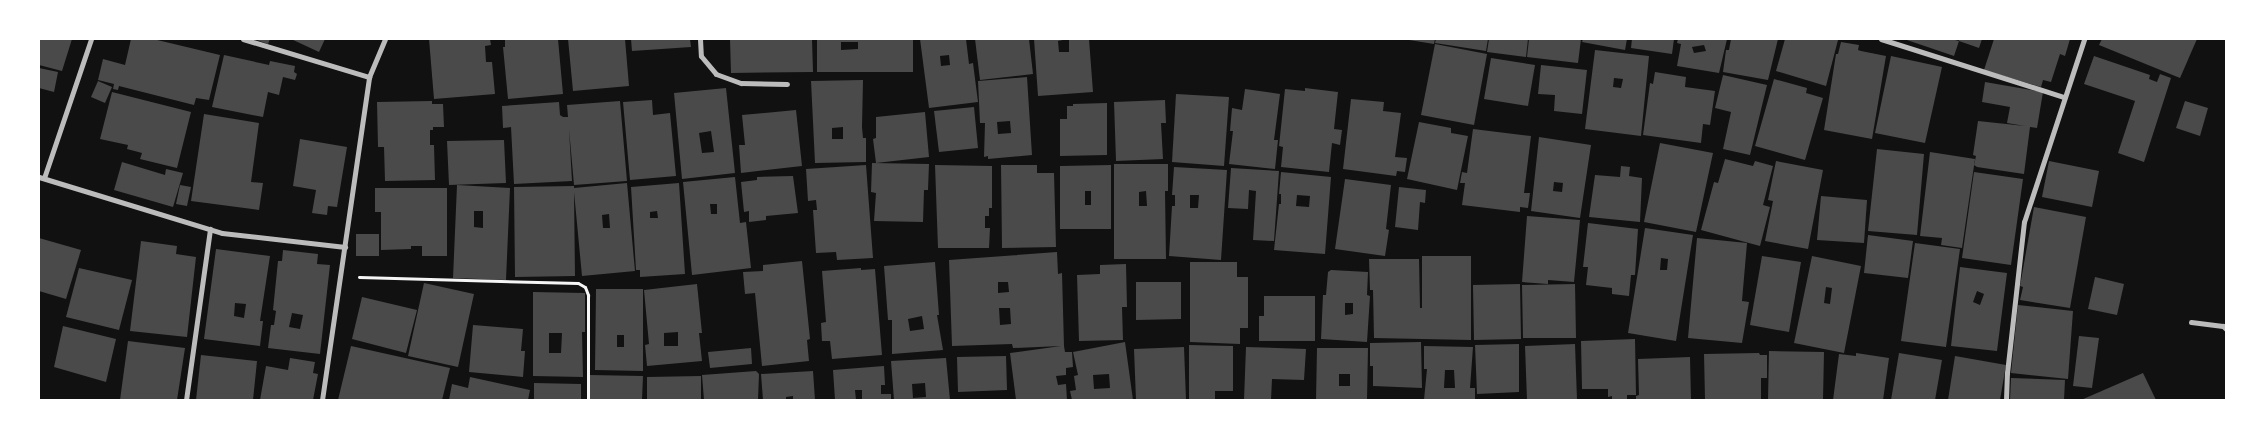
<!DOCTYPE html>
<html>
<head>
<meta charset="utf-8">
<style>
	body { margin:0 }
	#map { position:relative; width:2265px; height:439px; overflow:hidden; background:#111; font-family:"Golos Text",sans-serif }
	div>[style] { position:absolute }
	.building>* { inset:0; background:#4a4a4a }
	.path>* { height:3px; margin:-1.5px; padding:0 1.5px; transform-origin:1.5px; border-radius:1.5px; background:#f5f5f5 }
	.minor>* { height:5px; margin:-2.5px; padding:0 2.5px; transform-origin:2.5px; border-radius:2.5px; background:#bcbcbc }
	span { translate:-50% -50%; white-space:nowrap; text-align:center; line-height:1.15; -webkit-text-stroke:4px #fff; paint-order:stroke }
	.frame { position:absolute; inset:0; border:40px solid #fff; pointer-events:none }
</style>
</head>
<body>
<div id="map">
	<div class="building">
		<i style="clip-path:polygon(39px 39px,72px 39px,62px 71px,39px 65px)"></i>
		<i style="clip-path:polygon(131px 39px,153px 39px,220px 55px,209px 100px,196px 98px,194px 105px,119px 86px,118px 90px,113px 89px,114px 84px,98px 80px,103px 59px,125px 65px)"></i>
		<i style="clip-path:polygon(254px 39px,270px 39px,268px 44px)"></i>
		<i style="clip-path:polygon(291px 39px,325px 39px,319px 52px)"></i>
		<i style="clip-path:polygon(429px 39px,490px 39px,491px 45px,485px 46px,486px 62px,492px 62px,495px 94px,434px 99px)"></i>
		<i style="clip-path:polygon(505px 39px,558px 39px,563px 94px,508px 99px,503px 47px,505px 47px)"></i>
		<i style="clip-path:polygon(568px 39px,625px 39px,629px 86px,573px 91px)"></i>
		<i style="clip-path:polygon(631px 39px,690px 39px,691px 47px,632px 51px)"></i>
		<i style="clip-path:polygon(730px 39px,812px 39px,813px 72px,731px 73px)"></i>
		<i style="clip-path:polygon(evenodd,817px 39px,913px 39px,913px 72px,817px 72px,817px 39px,841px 42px,858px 42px,858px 49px,841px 50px,841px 42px)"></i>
		<i style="clip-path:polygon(evenodd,920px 39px,966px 39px,969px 64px,973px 63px,978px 102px,929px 108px,920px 39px,949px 55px,950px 65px,941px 66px,940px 56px,949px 55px)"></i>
		<i style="clip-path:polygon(975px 39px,1029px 39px,1033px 74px,980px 80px)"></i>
		<i style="clip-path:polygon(1034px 39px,1068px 39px,1058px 41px,1059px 52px,1069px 52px,1069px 39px,1089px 39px,1093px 92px,1038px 96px)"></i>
		<i style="clip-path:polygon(1403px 39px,1435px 39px,1434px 44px)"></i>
		<i style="clip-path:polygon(1436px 39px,1488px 39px,1486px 51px,1435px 43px)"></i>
		<i style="clip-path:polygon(1489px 39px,1528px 39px,1526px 57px,1487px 52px)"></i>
		<i style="clip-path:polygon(1529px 39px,1581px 39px,1578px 63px,1527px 57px)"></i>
		<i style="clip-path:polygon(1583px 39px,1627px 39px,1625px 50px,1582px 42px)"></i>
		<i style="clip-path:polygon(1632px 39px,1674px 39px,1672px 54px,1631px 48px)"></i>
		<i style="clip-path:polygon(evenodd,1678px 39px,1727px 39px,1719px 73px,1677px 66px,1681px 44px,1677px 43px,1678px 39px,1704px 45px,1706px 51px,1694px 53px,1692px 47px,1704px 45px)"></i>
		<i style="clip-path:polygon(1731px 39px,1778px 39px,1768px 80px,1723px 72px,1726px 50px,1729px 50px)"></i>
		<i style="clip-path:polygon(1785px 39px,1838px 40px,1826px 86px,1776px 71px)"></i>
		<i style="clip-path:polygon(1904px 39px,1951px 39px,1959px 41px,1954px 56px)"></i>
		<i style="clip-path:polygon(1959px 39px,1982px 39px,1979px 48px,1959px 41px)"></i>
		<i style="clip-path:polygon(1994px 39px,2070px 39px,2065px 56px,2060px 54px,2051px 82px,2043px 80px,2041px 87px,1984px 70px)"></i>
		<i style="clip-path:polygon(2102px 39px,2197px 39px,2180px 78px,2099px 45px)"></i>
		<i style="clip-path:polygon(1841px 42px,1859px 45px,1858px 50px,1861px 51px,1886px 56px,1872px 139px,1824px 130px,1836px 54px,1838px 54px)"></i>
		<i style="clip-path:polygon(1435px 44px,1487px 54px,1474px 125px,1421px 115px)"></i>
		<i style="clip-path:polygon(evenodd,1595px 50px,1649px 56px,1641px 136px,1585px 129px,1595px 50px,1614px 78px,1623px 79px,1621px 88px,1613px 87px,1614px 78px)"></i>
		<i style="clip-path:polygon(224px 55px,269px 65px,270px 61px,295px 66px,294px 72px,297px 74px,295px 80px,283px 77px,279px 95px,268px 92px,263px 117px,212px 107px)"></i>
		<i style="clip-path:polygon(1891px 56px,1942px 67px,1925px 143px,1875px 133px)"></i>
		<i style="clip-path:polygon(2094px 56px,2150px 75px,2149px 79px,2157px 82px,2160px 74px,2171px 78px,2144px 162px,2118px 153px,2135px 101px,2084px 84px)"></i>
		<i style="clip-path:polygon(1491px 58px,1535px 65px,1528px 106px,1484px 99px)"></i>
		<i style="clip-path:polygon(1541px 65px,1587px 70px,1582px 114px,1554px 111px,1555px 95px,1538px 94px)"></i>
		<i style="clip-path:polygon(39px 68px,58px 72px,54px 92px,39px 88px)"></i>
		<i style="clip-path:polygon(1655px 72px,1686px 77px,1685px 87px,1715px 91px,1710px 125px,1703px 124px,1701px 143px,1643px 135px,1650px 83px,1653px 84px)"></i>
		<i style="clip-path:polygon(1723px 75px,1767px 85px,1750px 155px,1723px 149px,1731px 112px,1715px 108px)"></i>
		<i style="clip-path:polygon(evenodd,1027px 77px,1032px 155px,988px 159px,988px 156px,984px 157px,985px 123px,980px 123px,978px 81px,1027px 77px,1010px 121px,1011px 133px,998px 134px,997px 122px,1010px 121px)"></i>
		<i style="clip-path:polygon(1774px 79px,1807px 88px,1806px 93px,1823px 98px,1805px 160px,1755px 146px)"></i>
		<i style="clip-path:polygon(evenodd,863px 80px,862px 127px,863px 138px,866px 138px,866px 162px,815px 163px,811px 81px,863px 80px,843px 127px,843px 139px,832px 139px,832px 128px,843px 127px)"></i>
		<i style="clip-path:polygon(98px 81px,112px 87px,105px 103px,91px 97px)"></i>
		<i style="clip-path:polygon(1985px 82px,2043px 92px,2037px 128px,2030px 127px,2024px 174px,1977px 167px,1974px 165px,1976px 156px,1973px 155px,1978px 121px,2025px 126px,2007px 123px,2010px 107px,1982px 102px)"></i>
		<i style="clip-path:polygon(evenodd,726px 88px,735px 173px,682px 179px,674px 93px,726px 88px,711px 131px,714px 152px,702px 153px,699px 133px,711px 131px)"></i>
		<i style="clip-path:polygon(1305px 88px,1338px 92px,1334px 129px,1342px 130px,1340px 145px,1332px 143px,1329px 172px,1281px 167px,1283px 147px,1279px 146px,1285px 89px,1305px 91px)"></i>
		<i style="clip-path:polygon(1245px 89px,1280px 94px,1274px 140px,1278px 140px,1275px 169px,1229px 164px,1233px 131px,1230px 131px,1232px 108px,1242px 110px)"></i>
		<i style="clip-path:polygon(112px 92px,191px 112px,177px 168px,140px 159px,142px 153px,127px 149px,128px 145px,100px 139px)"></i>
		<i style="clip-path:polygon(1176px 94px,1229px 97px,1224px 166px,1172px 162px)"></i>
		<i style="clip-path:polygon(1351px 99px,1384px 102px,1383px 111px,1401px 113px,1395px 157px,1407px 158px,1405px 172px,1397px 171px,1396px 176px,1343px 169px)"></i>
		<i style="clip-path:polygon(652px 100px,653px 115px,670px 113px,676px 176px,630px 180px,623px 102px)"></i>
		<i style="clip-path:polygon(1165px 100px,1166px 123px,1161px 123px,1163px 159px,1116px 161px,1114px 102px)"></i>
		<i style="clip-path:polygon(432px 101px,432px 104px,443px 104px,444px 127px,433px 127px,433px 130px,430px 130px,430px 145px,434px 145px,435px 180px,385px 181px,384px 147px,378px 147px,377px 102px)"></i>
		<i style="clip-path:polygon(620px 101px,627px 181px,574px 185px,569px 129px,572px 181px,514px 184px,511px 127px,503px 128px,502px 106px,559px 102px,560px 115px,563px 117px,568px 117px,567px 105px)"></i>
		<i style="clip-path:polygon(2185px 101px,2208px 108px,2200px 136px,2176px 128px)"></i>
		<i style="clip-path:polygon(1107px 103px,1107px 155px,1060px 156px,1060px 119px,1067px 119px,1067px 106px,1073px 106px,1073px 104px)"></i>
		<i style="clip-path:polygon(974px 107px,978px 148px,939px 152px,934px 111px)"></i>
		<i style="clip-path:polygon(796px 110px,802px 166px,741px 173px,739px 145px,745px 145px,742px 115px)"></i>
		<i style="clip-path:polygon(925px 112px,929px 157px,876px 163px,873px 139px,876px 138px,876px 117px)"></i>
		<i style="clip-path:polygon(204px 114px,259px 123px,251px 182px,263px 183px,259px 210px,191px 201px)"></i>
		<i style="clip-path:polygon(1419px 122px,1451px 128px,1451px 133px,1468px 136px,1457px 190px,1407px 179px)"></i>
		<i style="clip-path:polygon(1473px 129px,1531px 136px,1524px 193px,1530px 193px,1528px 208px,1520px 207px,1520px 212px,1462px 205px,1465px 183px,1460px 183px,1462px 172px,1467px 173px)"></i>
		<i style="clip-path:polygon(evenodd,1539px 137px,1591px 145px,1580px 218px,1531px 211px,1539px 137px,1554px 182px,1563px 183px,1562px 192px,1553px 191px,1554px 182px)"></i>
		<i style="clip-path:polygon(300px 139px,347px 147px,337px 207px,328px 206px,327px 215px,312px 213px,316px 190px,293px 186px)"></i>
		<i style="clip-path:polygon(504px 140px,506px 183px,449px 185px,447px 141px)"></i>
		<i style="clip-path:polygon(1660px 143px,1713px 153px,1696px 232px,1644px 222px)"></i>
		<i style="clip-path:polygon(1877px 149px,1924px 154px,1917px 235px,1868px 231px)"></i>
		<i style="clip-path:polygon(1930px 152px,1975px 159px,1962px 248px,1941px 245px,1942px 238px,1920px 236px)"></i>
		<i style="clip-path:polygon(1725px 159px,1753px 166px,1755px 161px,1773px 166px,1763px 205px,1770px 207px,1760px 246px,1701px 230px,1714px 182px,1718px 183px)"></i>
		<i style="clip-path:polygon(1776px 161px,1823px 170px,1808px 249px,1765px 241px,1773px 201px,1768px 200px)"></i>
		<i style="clip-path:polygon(2049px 161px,2099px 171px,2092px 207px,2042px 197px)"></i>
		<i style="clip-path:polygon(122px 162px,165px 175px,166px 169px,183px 173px,173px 207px,114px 190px)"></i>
		<i style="clip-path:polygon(872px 163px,929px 164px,928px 190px,924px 190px,923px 222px,874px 221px,876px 193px,871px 192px)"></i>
		<i style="clip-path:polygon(evenodd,1114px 164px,1168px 164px,1168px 191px,1165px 191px,1166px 259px,1114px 259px,1114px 164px,1146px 191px,1147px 206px,1139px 206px,1139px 192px,1146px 191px)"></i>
		<i style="clip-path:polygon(866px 165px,873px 258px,837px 260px,836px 252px,816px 253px,813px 210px,817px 210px,816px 200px,808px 201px,806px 169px)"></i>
		<i style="clip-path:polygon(935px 165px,992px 166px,992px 208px,989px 208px,989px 216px,985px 216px,985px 228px,990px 228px,989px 248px,938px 248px)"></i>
		<i style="clip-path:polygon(1001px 165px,1037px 165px,1037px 173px,1054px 173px,1056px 247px,1002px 248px)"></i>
		<i style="clip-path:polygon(evenodd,1111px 165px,1111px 229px,1060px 229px,1060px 166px,1111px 165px,1085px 191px,1091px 191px,1091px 205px,1085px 205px,1085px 191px)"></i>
		<i style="clip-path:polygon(1621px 166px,1630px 167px,1629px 176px,1642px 178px,1640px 222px,1589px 217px,1595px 175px,1620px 177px)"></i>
		<i style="clip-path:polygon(evenodd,1174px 167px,1227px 170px,1221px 260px,1169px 256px,1172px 206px,1175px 206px,1175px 195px,1172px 195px,1174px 167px,1190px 195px,1199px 195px,1198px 208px,1190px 208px,1190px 195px)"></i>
		<i style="clip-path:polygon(1231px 168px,1279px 171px,1274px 241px,1253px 240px,1256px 191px,1249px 190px,1248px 209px,1228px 208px)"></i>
		<i style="clip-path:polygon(evenodd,1281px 172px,1331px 177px,1325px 254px,1274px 250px,1279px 204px,1281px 204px,1281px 194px,1279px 194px,1281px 172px,1297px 195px,1310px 196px,1309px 207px,1296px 206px,1297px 195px)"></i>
		<i style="clip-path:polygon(1974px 172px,2023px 179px,2011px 265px,1962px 258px)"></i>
		<i style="clip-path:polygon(793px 176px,798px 213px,766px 216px,766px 220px,749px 222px,749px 211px,744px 212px,741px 182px,757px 180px,757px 177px)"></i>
		<i style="clip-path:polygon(evenodd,735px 177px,740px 223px,746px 222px,751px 268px,692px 275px,683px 182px,735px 177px,710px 204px,717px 204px,717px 214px,711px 214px,710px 204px)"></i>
		<i style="clip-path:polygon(1345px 179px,1391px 185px,1386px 229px,1389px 230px,1385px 256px,1335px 249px)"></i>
		<i style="clip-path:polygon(evenodd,627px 183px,635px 271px,582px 276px,574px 192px,575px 276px,515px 277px,514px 187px,574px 186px,574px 188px,627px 183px,609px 214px,610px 228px,603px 228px,602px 215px,609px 214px)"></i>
		<i style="clip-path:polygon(evenodd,679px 183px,685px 274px,640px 277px,640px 270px,636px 270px,631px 187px,679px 183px,657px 211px,658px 218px,650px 218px,650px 212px,657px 211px)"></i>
		<i style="clip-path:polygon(180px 185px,191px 187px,187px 206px,176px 204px)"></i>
		<i style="clip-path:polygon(evenodd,457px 185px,510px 188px,506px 280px,453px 278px,457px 185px,474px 211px,483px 211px,483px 228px,474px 227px,474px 211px)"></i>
		<i style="clip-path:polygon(1399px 187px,1426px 190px,1425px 203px,1420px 202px,1418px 230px,1395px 227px)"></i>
		<i style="clip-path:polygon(375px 188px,447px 188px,447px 256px,422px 256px,422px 246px,411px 246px,411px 249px,381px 250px,381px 212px,375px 212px)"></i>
		<i style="clip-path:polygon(1821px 196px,1867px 200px,1864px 243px,1817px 240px)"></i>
		<i style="clip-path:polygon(2034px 207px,2086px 217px,2070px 308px,2020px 300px,2023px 287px,2020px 286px)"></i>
		<i style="clip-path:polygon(1527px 216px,1580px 220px,1574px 282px,1548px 280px,1548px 284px,1522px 282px)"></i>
		<i style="clip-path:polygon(1588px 223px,1638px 229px,1635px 275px,1631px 275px,1629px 296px,1612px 294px,1612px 288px,1586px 285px,1588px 267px,1583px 267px)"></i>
		<i style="clip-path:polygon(evenodd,1645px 228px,1693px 235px,1676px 341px,1628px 333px,1645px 228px,1661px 258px,1668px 259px,1667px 270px,1660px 270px,1661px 258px)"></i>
		<i style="clip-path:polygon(356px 234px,379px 234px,379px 256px,356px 256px)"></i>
		<i style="clip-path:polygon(1868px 235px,1913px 241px,1908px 278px,1864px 273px)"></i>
		<i style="clip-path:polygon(39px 238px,81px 250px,66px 299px,39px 291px)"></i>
		<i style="clip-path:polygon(1697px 238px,1747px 243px,1742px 301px,1749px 302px,1742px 343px,1688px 338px)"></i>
		<i style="clip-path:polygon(141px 241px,177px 246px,176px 254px,196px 257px,187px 337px,130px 331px)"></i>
		<i style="clip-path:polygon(1915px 243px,1960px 249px,1946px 347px,1901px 341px)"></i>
		<i style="clip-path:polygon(evenodd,216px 249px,270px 256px,260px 321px,263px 321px,260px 346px,204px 339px,216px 249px,235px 303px,246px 304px,244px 318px,234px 316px,235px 303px)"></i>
		<i style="clip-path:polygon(evenodd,283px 250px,318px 254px,317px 264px,330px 265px,320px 354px,268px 348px,271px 325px,274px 325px,276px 311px,273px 310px,278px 261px,282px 261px,283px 250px,292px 313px,303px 315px,300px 329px,289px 327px,292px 313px)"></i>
		<i style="clip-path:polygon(evenodd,1057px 252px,1058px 274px,1062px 273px,1064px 346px,1065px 352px,1072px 352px,1073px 367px,1066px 368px,1066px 375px,1056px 376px,1058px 385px,1066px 384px,1067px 400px,1016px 400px,1010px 353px,1061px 346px,1013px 348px,1012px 344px,952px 346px,949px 260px,1057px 252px,998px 282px,1008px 282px,1009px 292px,998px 293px,998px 282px,1057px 252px,999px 308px,1010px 308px,1011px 324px,1000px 325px,999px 308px)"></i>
		<i style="clip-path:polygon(1422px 256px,1471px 256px,1471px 340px,1374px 338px,1373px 290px,1370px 290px,1369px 259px,1419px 259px,1420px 308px,1422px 308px)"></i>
		<i style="clip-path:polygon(1762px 256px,1801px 262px,1789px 332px,1750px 325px)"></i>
		<i style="clip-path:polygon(evenodd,1812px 256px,1861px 266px,1844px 353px,1794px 343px,1812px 256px,1826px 287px,1832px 288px,1830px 304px,1824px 303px,1826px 287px)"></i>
		<i style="clip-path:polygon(802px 261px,810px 339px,807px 340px,809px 361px,762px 366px,755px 293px,745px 294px,743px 272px,763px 271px,763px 265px)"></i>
		<i style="clip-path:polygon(evenodd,935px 262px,939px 315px,937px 315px,943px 350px,892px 354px,892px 320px,888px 320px,884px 266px,935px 262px,922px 316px,924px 329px,910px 331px,908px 319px,922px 316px)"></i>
		<i style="clip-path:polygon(1190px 262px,1237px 262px,1237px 277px,1248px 277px,1248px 328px,1240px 328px,1240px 344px,1190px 342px)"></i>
		<i style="clip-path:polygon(1126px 264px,1127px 307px,1122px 307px,1123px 340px,1079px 341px,1077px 275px,1100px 274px,1100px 265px)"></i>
		<i style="clip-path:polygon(evenodd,1960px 267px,2007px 273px,1997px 351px,1951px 346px,1960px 267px,1977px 291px,1984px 294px,1980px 305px,1973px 302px,1977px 291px)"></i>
		<i style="clip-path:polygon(79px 268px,132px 280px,119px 330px,66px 317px)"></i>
		<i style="clip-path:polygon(861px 268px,861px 270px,875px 269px,882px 355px,832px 359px,830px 341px,822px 341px,821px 323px,826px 322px,822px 271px)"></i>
		<i style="clip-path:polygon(evenodd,1331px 270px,1368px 272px,1367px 295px,1370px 296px,1367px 342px,1321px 339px,1323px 295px,1326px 295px,1328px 272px,1331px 270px,1345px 303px,1353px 303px,1353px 314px,1345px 315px,1345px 303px)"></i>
		<i style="clip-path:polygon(2095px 277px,2124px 284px,2117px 315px,2088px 309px)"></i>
		<i style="clip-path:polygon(1136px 282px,1181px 282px,1181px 319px,1136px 320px)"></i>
		<i style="clip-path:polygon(424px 283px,474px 294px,458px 367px,408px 356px)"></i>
		<i style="clip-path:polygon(evenodd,697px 284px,702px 333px,699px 333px,702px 361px,647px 366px,645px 345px,649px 344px,644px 290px,697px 284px,678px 332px,678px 346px,664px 346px,664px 333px,678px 332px)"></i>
		<i style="clip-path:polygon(1520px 284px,1521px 339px,1474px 340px,1473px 285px)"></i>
		<i style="clip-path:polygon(1575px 284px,1576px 338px,1523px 338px,1522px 285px)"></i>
		<i style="clip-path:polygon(evenodd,596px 289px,643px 289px,643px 371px,595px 370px,596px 289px,617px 335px,624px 335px,624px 347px,617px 347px,617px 335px)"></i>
		<i style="clip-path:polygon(evenodd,533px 292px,585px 293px,585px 332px,582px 332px,583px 377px,533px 376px,533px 292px,549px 333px,562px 333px,561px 353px,549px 353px,549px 333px)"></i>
		<i style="clip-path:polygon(1264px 296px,1315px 296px,1315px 341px,1259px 341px,1259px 316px,1264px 316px)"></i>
		<i style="clip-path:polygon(362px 297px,417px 310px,406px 353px,352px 339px)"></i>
		<i style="clip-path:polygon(2018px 305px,2073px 311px,2068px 379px,2011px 373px)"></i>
		<i style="clip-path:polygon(473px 325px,523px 329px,521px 351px,525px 351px,523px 377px,469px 372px)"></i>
		<i style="clip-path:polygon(63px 326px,116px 339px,106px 382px,54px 367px)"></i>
		<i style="clip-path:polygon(2079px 336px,2099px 338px,2092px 388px,2073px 386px)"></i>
		<i style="clip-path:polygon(1635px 339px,1636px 395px,1627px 395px,1627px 400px,1612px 400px,1612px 396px,1608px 397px,1608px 389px,1582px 389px,1581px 341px)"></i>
		<i style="clip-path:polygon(128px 341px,185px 348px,177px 400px,120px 400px)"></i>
		<i style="clip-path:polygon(evenodd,1125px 342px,1133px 400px,1072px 400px,1070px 391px,1076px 390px,1074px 376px,1078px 375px,1073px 352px,1125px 342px,1109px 374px,1110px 388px,1094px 389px,1093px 375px,1109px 374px)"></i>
		<i style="clip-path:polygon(1421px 342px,1422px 388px,1373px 386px,1373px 366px,1370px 366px,1370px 343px)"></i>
		<i style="clip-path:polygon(1519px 344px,1519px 392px,1477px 394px,1475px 345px)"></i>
		<i style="clip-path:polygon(1575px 344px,1577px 400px,1527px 400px,1525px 346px)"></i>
		<i style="clip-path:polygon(1189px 345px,1233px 346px,1233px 391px,1215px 391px,1215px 400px,1189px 400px)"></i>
		<i style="clip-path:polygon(351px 346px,450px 368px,442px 400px,338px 400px)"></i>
		<i style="clip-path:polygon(evenodd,1424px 346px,1473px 347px,1470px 388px,1475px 388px,1475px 400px,1424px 400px,1427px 369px,1424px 369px,1424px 346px,1445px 370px,1454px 370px,1455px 388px,1444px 388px,1445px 370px)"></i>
		<i style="clip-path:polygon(1184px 347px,1186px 400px,1136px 400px,1134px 349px)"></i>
		<i style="clip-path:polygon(1246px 347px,1306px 349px,1304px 380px,1272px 379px,1271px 400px,1244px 400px)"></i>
		<i style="clip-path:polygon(751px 348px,752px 364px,710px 368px,708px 352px)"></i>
		<i style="clip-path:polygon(evenodd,1317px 348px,1368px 348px,1367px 400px,1316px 400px,1317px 348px,1339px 374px,1350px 374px,1350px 386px,1339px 386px,1339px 374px)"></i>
		<i style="clip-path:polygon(1769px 351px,1824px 352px,1823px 400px,1768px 400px)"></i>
		<i style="clip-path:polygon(1759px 353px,1760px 355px,1767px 355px,1767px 378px,1761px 378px,1761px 400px,1705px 400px,1704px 354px)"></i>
		<i style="clip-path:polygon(1856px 353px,1889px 358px,1883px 400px,1833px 400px,1839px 354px,1856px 356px)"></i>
		<i style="clip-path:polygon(1899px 353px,1942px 360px,1935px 400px,1891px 400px)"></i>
		<i style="clip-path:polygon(201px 355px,257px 361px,253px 400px,196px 400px)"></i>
		<i style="clip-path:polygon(1006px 356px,1007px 390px,958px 392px,957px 357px)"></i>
		<i style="clip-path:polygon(1955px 356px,2006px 365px,2000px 400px,1948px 400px)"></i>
		<i style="clip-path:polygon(1690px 357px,1691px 400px,1636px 400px,1636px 396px,1639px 395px,1638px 359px)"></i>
		<i style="clip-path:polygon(290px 358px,315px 362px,313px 373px,318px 374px,313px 400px,260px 400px,266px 366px,288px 370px)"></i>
		<i style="clip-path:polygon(evenodd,946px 358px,950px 400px,894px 400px,891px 361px,946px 358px,925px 383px,926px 397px,913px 398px,912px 384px,925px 383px)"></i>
		<i style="clip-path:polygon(884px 366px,885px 385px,881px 385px,881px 394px,891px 394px,891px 400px,862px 400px,862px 390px,855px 390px,856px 400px,835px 400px,833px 370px)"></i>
		<i style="clip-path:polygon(756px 371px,759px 374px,758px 400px,704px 400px,702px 375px)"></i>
		<i style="clip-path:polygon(813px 371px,815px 400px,793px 400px,793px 396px,786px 397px,786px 400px,763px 400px,761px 374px)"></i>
		<i style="clip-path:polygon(2143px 373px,2156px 400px,2081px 400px)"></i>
		<i style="clip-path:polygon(590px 375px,643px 376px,642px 400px,589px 400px)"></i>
		<i style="clip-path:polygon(701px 376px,701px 400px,647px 400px,647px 377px)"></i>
		<i style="clip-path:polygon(470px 377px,530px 390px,528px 400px,449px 400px,452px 384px,468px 388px)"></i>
		<i style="clip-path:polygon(2011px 378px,2065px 380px,2064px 400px,2010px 400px)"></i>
		<i style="clip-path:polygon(534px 383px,581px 384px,581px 400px,534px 400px)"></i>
	</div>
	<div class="path">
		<i style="left:359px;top:277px;width:219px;rotate:1.6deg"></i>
		<i style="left:578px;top:283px;width:8px;rotate:30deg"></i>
		<i style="left:585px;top:287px;width:9px;rotate:69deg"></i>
		<i style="left:588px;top:295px;width:105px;rotate:90deg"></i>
	</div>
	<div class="minor">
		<i style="left:243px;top:39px;width:132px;rotate:16.8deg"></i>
		<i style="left:700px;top:39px;width:17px;rotate:87deg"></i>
		<i style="left:701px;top:56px;width:23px;rotate:50deg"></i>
		<i style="left:716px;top:74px;width:27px;rotate:20deg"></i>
		<i style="left:741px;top:83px;width:46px;rotate:1.2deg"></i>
		<i style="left:1881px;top:39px;width:192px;rotate:17.6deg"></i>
		<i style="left:39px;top:177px;width:191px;rotate:17deg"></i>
		<i style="left:222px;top:233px;width:124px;rotate:6.5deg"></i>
		<i style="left:44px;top:178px;width:147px;rotate:-71.3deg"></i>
		<i style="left:2191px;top:322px;width:32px;rotate:7deg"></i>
		<i style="left:2223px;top:326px;width:4px;rotate:45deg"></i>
		<i style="left:186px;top:400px;width:173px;rotate:-82deg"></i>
		<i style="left:322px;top:400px;width:326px;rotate:-81.7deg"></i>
		<i style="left:369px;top:77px;width:41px;rotate:-67.2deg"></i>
		<i style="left:2006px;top:400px;width:27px;rotate:-88deg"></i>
		<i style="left:2007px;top:373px;width:152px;rotate:-83.6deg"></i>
		<i style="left:2024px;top:222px;width:193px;rotate:-71.8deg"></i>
	</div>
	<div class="frame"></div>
</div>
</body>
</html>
